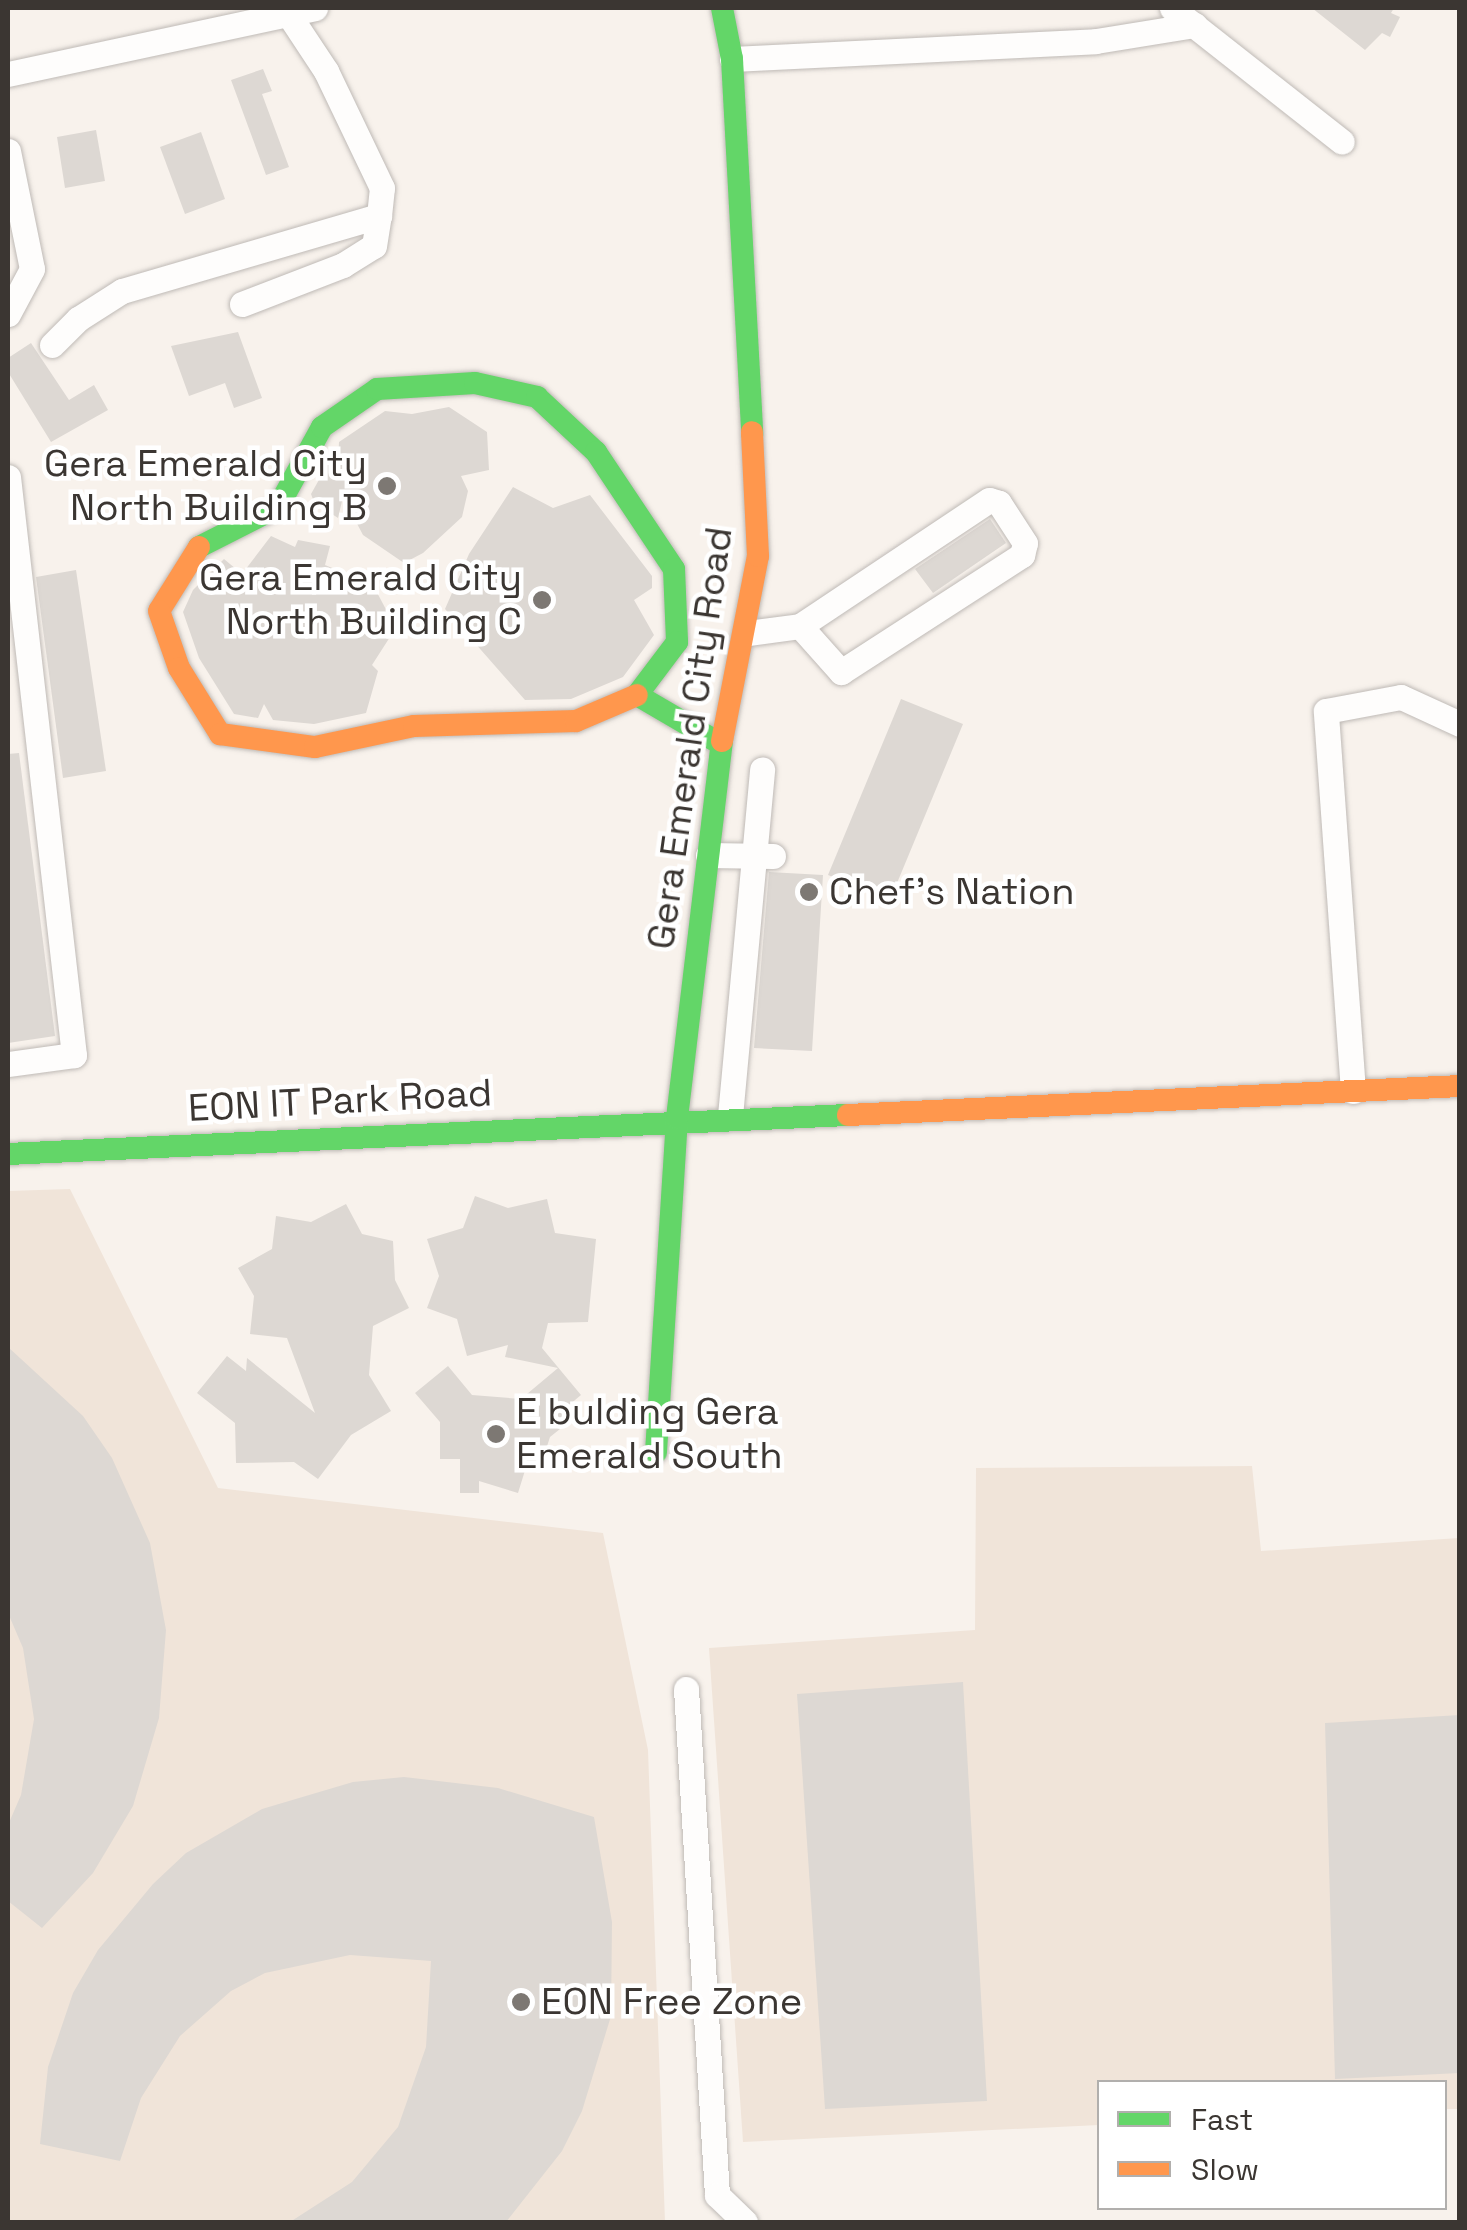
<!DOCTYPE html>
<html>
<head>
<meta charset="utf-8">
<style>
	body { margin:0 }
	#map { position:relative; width:1467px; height:2230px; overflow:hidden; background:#f8f2ec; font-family:"Space Grotesk",sans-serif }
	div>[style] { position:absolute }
	.built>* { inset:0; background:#f0e4d9 }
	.building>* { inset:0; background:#ddd8d3 }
	.roads { filter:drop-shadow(0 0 2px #bfbab6) drop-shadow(0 0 2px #bfbab6) }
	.street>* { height:25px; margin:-12.5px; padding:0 12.5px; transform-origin:12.5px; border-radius:12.5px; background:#fefdfc }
	.fast>* { height:22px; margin:-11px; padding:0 11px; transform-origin:11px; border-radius:11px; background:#63d668 }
	.slow>* { height:22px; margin:-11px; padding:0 11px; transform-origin:11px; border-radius:11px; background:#ff974d }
	.dots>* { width:28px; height:28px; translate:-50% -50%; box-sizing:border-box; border:5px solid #fff; border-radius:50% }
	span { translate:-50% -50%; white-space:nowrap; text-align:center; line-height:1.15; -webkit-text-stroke:9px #fff; paint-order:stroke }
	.poi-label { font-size:38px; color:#3b3632 }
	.right { translate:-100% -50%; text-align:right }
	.left { translate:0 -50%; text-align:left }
	.street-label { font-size:38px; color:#3b3632 }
	.frame { position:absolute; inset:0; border:10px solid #3b3632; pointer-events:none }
	.legend { position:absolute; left:1097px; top:2080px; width:350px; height:130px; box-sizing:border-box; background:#fff; border:2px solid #b1afad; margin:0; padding:12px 18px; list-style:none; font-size:30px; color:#3b3632 }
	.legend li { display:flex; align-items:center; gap:20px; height:50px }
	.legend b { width:50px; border:2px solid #b1afad }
</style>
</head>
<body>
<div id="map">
	<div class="built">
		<i style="clip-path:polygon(70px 1189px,218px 1488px,603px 1533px,648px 1750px,665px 2222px,8px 2222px,8px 1191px)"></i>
		<i style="clip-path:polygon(1252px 1466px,1261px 1551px,1459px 1538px,1459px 2109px,1445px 2109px,1444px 2082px,1100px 2082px,1099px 2125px,743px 2142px,709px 1648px,975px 1630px,976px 1468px)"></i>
	</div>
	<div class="building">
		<i style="clip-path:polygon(1312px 8px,1394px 8px,1391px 13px,1400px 17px,1390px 37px,1382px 33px,1365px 50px)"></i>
		<i style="clip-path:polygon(263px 69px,272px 91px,262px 94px,289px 167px,266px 175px,231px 80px)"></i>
		<i style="clip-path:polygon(96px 130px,105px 181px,65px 188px,57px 137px)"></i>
		<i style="clip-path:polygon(201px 132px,225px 199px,185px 214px,160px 147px)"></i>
		<i style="clip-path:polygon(238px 332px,262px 398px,234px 408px,225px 383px,189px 396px,171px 346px)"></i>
		<i style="clip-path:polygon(31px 343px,69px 400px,94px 385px,108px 410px,51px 442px,8px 372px,8px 358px)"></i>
		<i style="clip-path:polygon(449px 407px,487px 432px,489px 470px,461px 476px,468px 491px,462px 517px,423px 553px,404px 563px,363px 535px,343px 497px,338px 518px,314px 502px,311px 494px,329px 462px,338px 462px,339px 442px,385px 411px,412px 414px)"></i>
		<i style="clip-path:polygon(513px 487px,553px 508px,590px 495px,652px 576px,652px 588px,634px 600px,654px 635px,623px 677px,571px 699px,525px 700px,445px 609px,469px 554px)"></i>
		<i style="clip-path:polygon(990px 519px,1006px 543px,933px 593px,915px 569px)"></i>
		<i style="clip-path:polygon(271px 536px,295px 547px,298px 540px,330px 546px,325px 565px,373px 585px,390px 617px,381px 621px,390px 637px,372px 665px,378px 671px,366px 713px,314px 724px,273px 720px,264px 704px,258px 718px,234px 714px,199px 658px,183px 612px,193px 590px,224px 559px,242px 574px)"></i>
		<i style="clip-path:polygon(76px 570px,106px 771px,63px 778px,36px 577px)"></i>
		<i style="clip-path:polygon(901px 699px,963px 724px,890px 900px,828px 875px)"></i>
		<i style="clip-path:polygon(19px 753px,55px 1036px,8px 1043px,8px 754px)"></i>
		<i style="clip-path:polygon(769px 872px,823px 875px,812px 1051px,754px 1048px)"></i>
		<i style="clip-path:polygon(475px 1196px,508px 1208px,547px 1199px,555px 1233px,596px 1239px,588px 1322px,548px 1323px,542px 1348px,581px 1395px,562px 1411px,570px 1421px,550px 1437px,540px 1468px,527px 1464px,518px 1493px,479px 1481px,479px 1493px,460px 1493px,460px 1459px,440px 1459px,440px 1422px,415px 1393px,448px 1366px,472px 1395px,521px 1399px,558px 1368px,505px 1357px,508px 1345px,467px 1356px,457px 1319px,427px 1308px,439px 1276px,427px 1239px,463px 1228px)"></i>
		<i style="clip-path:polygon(346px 1204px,362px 1234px,393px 1241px,395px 1280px,409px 1308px,373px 1326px,369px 1375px,391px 1411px,351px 1435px,318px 1479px,294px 1462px,236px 1463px,235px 1423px,197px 1393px,227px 1356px,246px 1371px,247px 1358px,315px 1413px,287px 1338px,250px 1334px,254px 1296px,238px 1268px,272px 1249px,276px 1216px,311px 1222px)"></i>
		<i style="clip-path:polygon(8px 1347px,83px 1416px,112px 1458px,150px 1543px,166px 1630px,159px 1718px,133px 1806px,93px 1873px,42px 1928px,8px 1901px,8px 1825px,21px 1795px,34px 1719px,23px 1648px,8px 1613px)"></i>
		<i style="clip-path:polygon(963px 1682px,987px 2101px,825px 2109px,797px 1694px)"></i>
		<i style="clip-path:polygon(1460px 1715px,1460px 2073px,1335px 2079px,1325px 1723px)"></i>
		<i style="clip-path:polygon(404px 1777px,498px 1788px,594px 1817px,612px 1922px,611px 2016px,582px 2111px,562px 2151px,506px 2222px,290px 2222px,352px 2182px,398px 2127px,426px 2047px,431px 1961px,350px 1955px,265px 1973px,231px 1991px,180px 2036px,141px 2098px,120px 2161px,40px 2144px,48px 2067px,73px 1993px,98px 1950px,153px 1884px,186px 1853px,262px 1809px,353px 1782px)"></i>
	</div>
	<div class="roads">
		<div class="street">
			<i style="left:1172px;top:8px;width:216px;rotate:38.2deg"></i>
			<i style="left:732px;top:59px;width:364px;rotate:-2.8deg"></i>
			<i style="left:1096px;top:41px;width:100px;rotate:-9.2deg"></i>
			<i style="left:8px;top:74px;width:314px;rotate:-12.1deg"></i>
			<i style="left:8px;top:151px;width:120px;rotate:78.5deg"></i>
			<i style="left:32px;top:269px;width:51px;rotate:118.1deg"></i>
			<i style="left:242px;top:304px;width:108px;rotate:-21.1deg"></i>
			<i style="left:343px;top:265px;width:36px;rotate:-32deg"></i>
			<i style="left:374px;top:246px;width:30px;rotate:-81deg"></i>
			<i style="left:52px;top:345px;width:37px;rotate:-45deg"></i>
			<i style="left:78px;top:319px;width:52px;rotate:-32.5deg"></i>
			<i style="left:122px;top:291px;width:268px;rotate:-16.3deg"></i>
			<i style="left:379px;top:216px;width:28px;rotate:-84deg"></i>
			<i style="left:382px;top:188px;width:130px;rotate:-115.6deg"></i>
			<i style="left:326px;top:71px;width:67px;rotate:-123.5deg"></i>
			<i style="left:8px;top:477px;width:582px;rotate:83.49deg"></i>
			<i style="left:74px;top:1055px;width:67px;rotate:172.2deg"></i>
			<i style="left:748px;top:633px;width:52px;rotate:-7.7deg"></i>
			<i style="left:800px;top:626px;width:62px;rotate:48.3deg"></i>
			<i style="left:841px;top:672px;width:216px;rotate:-32.9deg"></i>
			<i style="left:1022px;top:555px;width:12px;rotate:-76deg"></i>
			<i style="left:1025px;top:543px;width:48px;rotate:-123deg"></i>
			<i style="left:999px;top:503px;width:10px;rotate:-163deg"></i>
			<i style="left:989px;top:500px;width:227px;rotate:146.3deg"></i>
			<i style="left:708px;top:855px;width:65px;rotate:0.9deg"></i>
			<i style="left:1353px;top:1091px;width:381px;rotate:-94.1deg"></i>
			<i style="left:1326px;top:711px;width:76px;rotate:-10.6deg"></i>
			<i style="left:1401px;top:697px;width:65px;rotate:24.6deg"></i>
			<i style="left:730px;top:1116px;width:348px;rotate:-84.7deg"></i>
			<i style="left:686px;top:1689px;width:507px;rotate:86.49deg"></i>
			<i style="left:717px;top:2195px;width:39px;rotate:44deg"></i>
		</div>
		<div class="fast">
			<i style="left:722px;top:8px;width:52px;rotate:78.9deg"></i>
			<i style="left:732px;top:59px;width:374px;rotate:86.9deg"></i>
			<i style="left:199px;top:547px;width:89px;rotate:-26.9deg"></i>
			<i style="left:278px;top:507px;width:91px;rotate:-61.2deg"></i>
			<i style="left:322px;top:427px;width:67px;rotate:-34.6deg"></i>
			<i style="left:377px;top:389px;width:98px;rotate:-3.5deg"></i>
			<i style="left:475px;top:383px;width:64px;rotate:12.7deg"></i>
			<i style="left:537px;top:397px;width:81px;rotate:43deg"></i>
			<i style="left:596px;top:452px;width:141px;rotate:56.3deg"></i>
			<i style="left:674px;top:569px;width:73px;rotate:87.6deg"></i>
			<i style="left:677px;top:642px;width:66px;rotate:127deg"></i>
			<i style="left:637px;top:695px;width:97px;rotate:30.3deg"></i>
			<i style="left:8px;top:1154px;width:841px;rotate:-2.66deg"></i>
			<i style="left:656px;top:1452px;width:335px;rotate:-86.4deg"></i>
			<i style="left:677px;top:1118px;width:380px;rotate:-83.2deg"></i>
		</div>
		<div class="slow">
			<i style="left:199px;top:547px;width:75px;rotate:122deg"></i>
			<i style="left:159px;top:611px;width:60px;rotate:70.7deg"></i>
			<i style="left:179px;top:668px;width:78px;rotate:58.2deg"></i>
			<i style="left:220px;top:734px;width:96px;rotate:7.8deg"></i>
			<i style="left:315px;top:747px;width:101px;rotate:-12deg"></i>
			<i style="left:414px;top:726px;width:162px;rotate:-1.8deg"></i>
			<i style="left:576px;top:721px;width:66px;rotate:-23.1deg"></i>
			<i style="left:722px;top:741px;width:188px;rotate:-79deg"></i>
			<i style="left:758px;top:556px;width:124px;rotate:-92.8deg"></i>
			<i style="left:848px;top:1115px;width:613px;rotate:-2.71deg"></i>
		</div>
	</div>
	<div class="dots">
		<i style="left:387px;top:486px;background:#7d7873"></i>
		<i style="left:542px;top:600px;background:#7d7873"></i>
		<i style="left:809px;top:892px;background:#7d7873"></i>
		<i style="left:496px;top:1434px;background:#7d7873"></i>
		<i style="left:521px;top:2002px;background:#7d7873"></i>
	</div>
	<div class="poi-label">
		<span class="right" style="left:367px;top:486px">Gera Emerald City<br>North Building B</span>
		<span class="right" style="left:522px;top:600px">Gera Emerald City<br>North Building C</span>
		<span class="left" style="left:829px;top:892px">Chef’s Nation</span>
		<span class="left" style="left:516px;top:1434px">E bulding Gera<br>Emerald South</span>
		<span class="left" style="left:541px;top:2002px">EON Free Zone</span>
	</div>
	<div class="street-label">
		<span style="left:690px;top:738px;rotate:-82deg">Gera Emerald City Road</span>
		<span style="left:340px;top:1101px;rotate:-3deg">EON IT Park Road</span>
	</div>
	<div class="frame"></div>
	<ul class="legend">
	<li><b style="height:12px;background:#63d668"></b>Fast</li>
	<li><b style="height:12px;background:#ff974d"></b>Slow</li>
	</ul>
</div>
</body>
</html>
